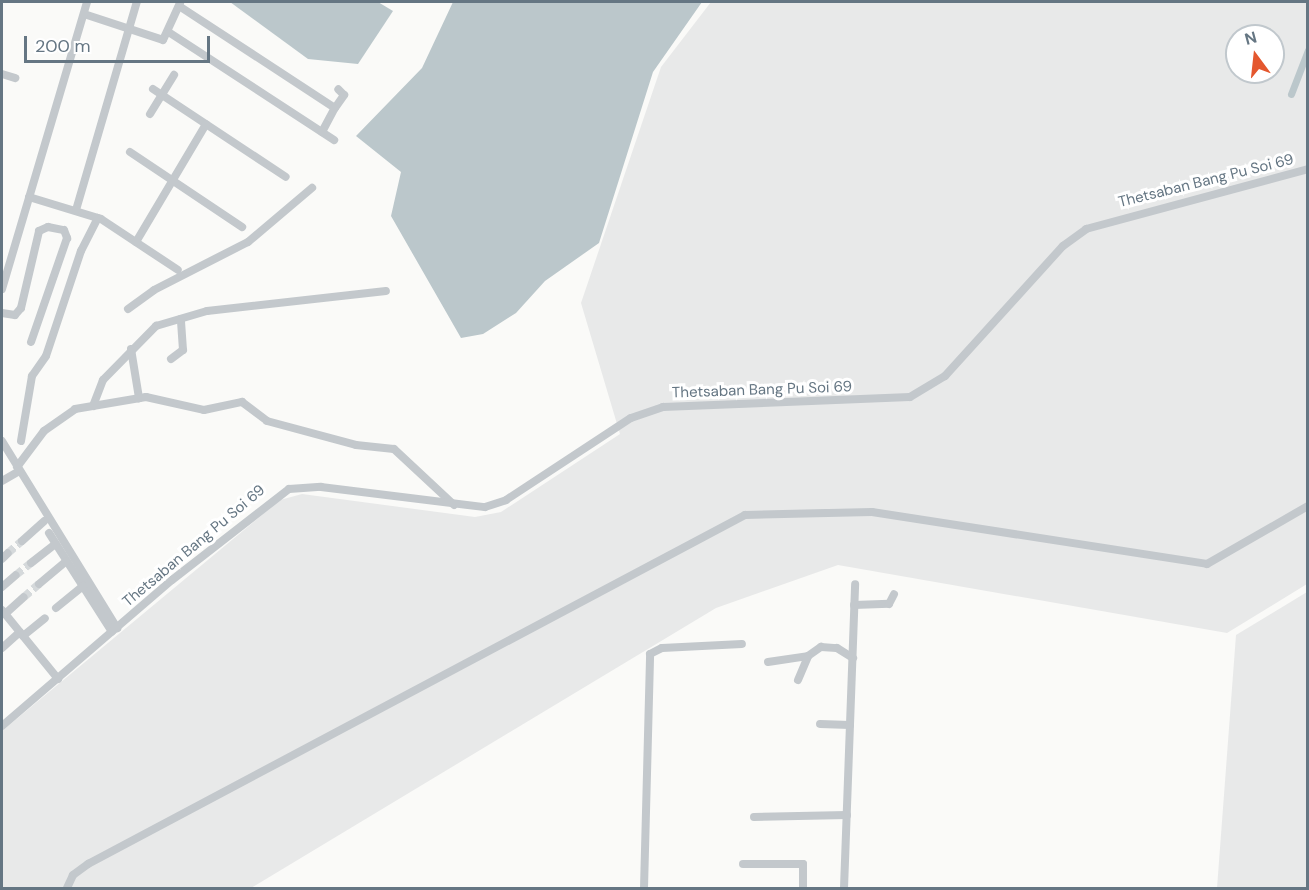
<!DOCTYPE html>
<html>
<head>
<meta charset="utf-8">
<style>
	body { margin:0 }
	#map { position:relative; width:1309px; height:890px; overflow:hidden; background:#fafaf8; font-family:"DM Sans",sans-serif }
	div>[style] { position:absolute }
	.built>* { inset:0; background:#e8e9e9 }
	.water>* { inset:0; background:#bbc7cb }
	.canal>* { height:7px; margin:-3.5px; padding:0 3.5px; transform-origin:3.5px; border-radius:3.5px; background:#bbc7cb }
	.minor-tunnel>* { height:8px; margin-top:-4px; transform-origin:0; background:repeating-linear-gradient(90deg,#d5d9db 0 8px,transparent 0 12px) }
	.minor>* { height:8px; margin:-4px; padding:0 4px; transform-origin:4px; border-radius:4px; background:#c3c8cc }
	span { translate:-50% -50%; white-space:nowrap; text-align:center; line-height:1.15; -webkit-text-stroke:6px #fff; paint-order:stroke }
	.street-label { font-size:15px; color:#657683 }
	.frame { position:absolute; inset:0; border:3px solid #657683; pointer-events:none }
	.north { position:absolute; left:1225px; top:24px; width:60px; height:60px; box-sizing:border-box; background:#fff; border:2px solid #c1c8cd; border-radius:50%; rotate:345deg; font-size:16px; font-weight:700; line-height:24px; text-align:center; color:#657683 }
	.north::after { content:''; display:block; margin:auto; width:21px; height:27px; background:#e4572e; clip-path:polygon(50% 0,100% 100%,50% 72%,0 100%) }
	.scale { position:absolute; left:24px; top:36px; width:186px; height:27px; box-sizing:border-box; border:3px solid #657683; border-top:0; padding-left:8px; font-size:18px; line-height:21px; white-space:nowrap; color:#657683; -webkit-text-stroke:4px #fff; paint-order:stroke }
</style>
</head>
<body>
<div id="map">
	<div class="built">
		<i style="clip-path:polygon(evenodd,711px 2px,1307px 2px,1307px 584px,1227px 633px,838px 565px,716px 608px,251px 888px,2px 888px,2px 731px,280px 500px,302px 494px,475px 517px,501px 512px,620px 434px,581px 303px,661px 67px,711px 2px,1237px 36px,1273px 36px,1273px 72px,1237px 72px,1237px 36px)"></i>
		<i style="clip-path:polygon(1307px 592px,1307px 888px,1217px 888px,1236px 635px)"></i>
	</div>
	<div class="water">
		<i style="clip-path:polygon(230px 2px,378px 2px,393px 11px,358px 64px,308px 59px)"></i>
		<i style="clip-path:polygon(453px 2px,702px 2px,653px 72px,599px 243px,545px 281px,516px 313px,483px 334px,461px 338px,391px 216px,401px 172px,356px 136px,422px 68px)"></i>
	</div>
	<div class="canal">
		<i style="left:1291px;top:94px;width:47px;rotate:-68.9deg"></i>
	</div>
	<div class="minor-tunnel">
		<i style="left:8px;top:553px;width:18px;rotate:-41deg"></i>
		<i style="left:16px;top:575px;width:19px;rotate:-39deg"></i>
		<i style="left:24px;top:597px;width:20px;rotate:-41deg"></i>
	</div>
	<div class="minor">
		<i style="left:179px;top:6px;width:186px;rotate:33.2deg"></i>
		<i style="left:335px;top:108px;width:16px;rotate:-55deg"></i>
		<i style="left:344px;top:95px;width:8px;rotate:-135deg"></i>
		<i style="left:84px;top:14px;width:83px;rotate:18.2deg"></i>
		<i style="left:163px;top:40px;width:41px;rotate:-65.3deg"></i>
		<i style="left:170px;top:33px;width:196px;rotate:33.1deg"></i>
		<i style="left:2px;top:74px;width:14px;rotate:17deg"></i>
		<i style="left:153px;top:89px;width:159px;rotate:33.5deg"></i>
		<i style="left:150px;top:114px;width:46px;rotate:-58.4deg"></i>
		<i style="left:322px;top:132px;width:27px;rotate:-62deg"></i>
		<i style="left:130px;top:152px;width:135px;rotate:33.8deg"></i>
		<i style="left:29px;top:197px;width:75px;rotate:17deg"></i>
		<i style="left:101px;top:219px;width:92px;rotate:33.5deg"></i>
		<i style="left:76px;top:210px;width:217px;rotate:-73.7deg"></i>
		<i style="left:136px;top:242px;width:137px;rotate:-59.3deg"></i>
		<i style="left:2px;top:289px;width:299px;rotate:-73.5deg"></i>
		<i style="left:128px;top:309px;width:32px;rotate:-36deg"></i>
		<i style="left:154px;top:290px;width:106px;rotate:-27.1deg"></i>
		<i style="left:248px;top:242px;width:84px;rotate:-40.2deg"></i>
		<i style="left:2px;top:313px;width:13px;rotate:9deg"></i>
		<i style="left:15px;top:315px;width:9px;rotate:-49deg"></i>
		<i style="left:21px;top:308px;width:79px;rotate:-76.8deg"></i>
		<i style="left:39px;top:231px;width:10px;rotate:-24deg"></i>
		<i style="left:48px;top:227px;width:16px;rotate:11deg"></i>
		<i style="left:64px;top:230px;width:9px;rotate:69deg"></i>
		<i style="left:67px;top:238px;width:110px;rotate:109.1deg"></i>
		<i style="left:131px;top:349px;width:50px;rotate:80.7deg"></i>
		<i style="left:171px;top:359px;width:15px;rotate:-37deg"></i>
		<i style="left:183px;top:350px;width:31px;rotate:-94deg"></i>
		<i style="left:93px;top:406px;width:28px;rotate:-69deg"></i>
		<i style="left:103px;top:380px;width:76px;rotate:-45.5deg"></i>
		<i style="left:156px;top:326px;width:53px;rotate:-16.4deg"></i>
		<i style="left:207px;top:311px;width:180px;rotate:-6.4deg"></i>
		<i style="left:2px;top:441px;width:220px;rotate:58.4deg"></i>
		<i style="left:21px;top:441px;width:66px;rotate:-80.4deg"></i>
		<i style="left:32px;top:376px;width:24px;rotate:-55deg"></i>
		<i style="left:46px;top:356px;width:111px;rotate:-71.6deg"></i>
		<i style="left:81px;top:251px;width:37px;rotate:-63deg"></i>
		<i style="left:17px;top:467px;width:45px;rotate:-53.1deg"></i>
		<i style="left:44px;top:431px;width:38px;rotate:-35deg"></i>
		<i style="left:75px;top:409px;width:72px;rotate:-9.6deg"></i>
		<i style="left:146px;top:397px;width:59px;rotate:12.6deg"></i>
		<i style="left:204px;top:410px;width:39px;rotate:-12deg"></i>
		<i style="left:242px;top:402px;width:31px;rotate:37deg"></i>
		<i style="left:267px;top:421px;width:92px;rotate:15.1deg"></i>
		<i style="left:356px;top:445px;width:38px;rotate:6deg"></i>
		<i style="left:394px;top:449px;width:82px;rotate:43deg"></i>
		<i style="left:2px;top:481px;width:20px;rotate:-30deg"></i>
		<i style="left:49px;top:533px;width:117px;rotate:57.5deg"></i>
		<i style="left:22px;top:541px;width:30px;rotate:-42deg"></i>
		<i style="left:2px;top:559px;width:8px;rotate:-45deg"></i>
		<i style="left:31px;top:563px;width:31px;rotate:-38deg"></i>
		<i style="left:39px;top:584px;width:35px;rotate:-40deg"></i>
		<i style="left:2px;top:587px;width:18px;rotate:-41deg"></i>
		<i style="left:854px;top:605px;width:35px;rotate:-2deg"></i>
		<i style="left:889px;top:604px;width:11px;rotate:-63deg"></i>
		<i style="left:56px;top:608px;width:35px;rotate:-39deg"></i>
		<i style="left:2px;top:610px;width:89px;rotate:50.9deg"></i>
		<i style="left:5px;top:614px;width:25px;rotate:-42deg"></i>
		<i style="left:23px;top:636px;width:28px;rotate:-39deg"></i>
		<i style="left:2px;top:648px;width:24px;rotate:-42deg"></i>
		<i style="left:768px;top:662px;width:40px;rotate:-8.5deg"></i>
		<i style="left:808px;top:656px;width:16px;rotate:-35deg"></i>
		<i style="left:821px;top:647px;width:16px;rotate:4deg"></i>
		<i style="left:837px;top:648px;width:19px;rotate:32deg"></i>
		<i style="left:798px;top:680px;width:26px;rotate:-67deg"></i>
		<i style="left:820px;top:724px;width:30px;rotate:2deg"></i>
		<i style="left:2px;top:726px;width:224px;rotate:-40.7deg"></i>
		<i style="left:172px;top:580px;width:148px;rotate:-37.9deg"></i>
		<i style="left:289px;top:489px;width:32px;rotate:-4deg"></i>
		<i style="left:321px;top:487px;width:165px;rotate:7deg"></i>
		<i style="left:485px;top:507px;width:22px;rotate:-18deg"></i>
		<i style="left:506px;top:500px;width:149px;rotate:-33.3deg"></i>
		<i style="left:631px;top:418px;width:34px;rotate:-19deg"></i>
		<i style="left:663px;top:407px;width:247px;rotate:-2.3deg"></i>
		<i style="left:910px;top:397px;width:41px;rotate:-31deg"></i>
		<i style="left:945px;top:376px;width:176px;rotate:-47.8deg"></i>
		<i style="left:1063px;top:246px;width:29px;rotate:-36deg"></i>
		<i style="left:1086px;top:229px;width:230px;rotate:-15.1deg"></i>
		<i style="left:754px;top:817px;width:93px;rotate:-1.2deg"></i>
		<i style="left:743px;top:864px;width:60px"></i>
		<i style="left:803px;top:864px;width:24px;rotate:90deg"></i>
		<i style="left:67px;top:888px;width:14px;rotate:-65deg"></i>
		<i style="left:73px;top:875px;width:19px;rotate:-36deg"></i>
		<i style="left:88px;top:864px;width:744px;rotate:-27.98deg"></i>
		<i style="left:745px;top:515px;width:127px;rotate:-1.4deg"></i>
		<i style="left:872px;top:512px;width:339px;rotate:8.8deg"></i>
		<i style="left:1207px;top:564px;width:116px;rotate:-29.9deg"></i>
		<i style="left:644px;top:888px;width:234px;rotate:-88.5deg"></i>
		<i style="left:650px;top:654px;width:13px;rotate:-27deg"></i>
		<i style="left:662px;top:648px;width:80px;rotate:-2.9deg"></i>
		<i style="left:844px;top:888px;width:304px;rotate:-87.9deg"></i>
	</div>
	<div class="street-label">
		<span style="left:1206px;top:181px;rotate:-14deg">Thetsaban Bang Pu Soi 69</span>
		<span style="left:762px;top:390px;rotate:-2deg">Thetsaban Bang Pu Soi 69</span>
		<span style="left:194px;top:546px;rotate:-40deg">Thetsaban Bang Pu Soi 69</span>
	</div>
	<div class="frame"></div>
	<div class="north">N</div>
	<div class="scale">200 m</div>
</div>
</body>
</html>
